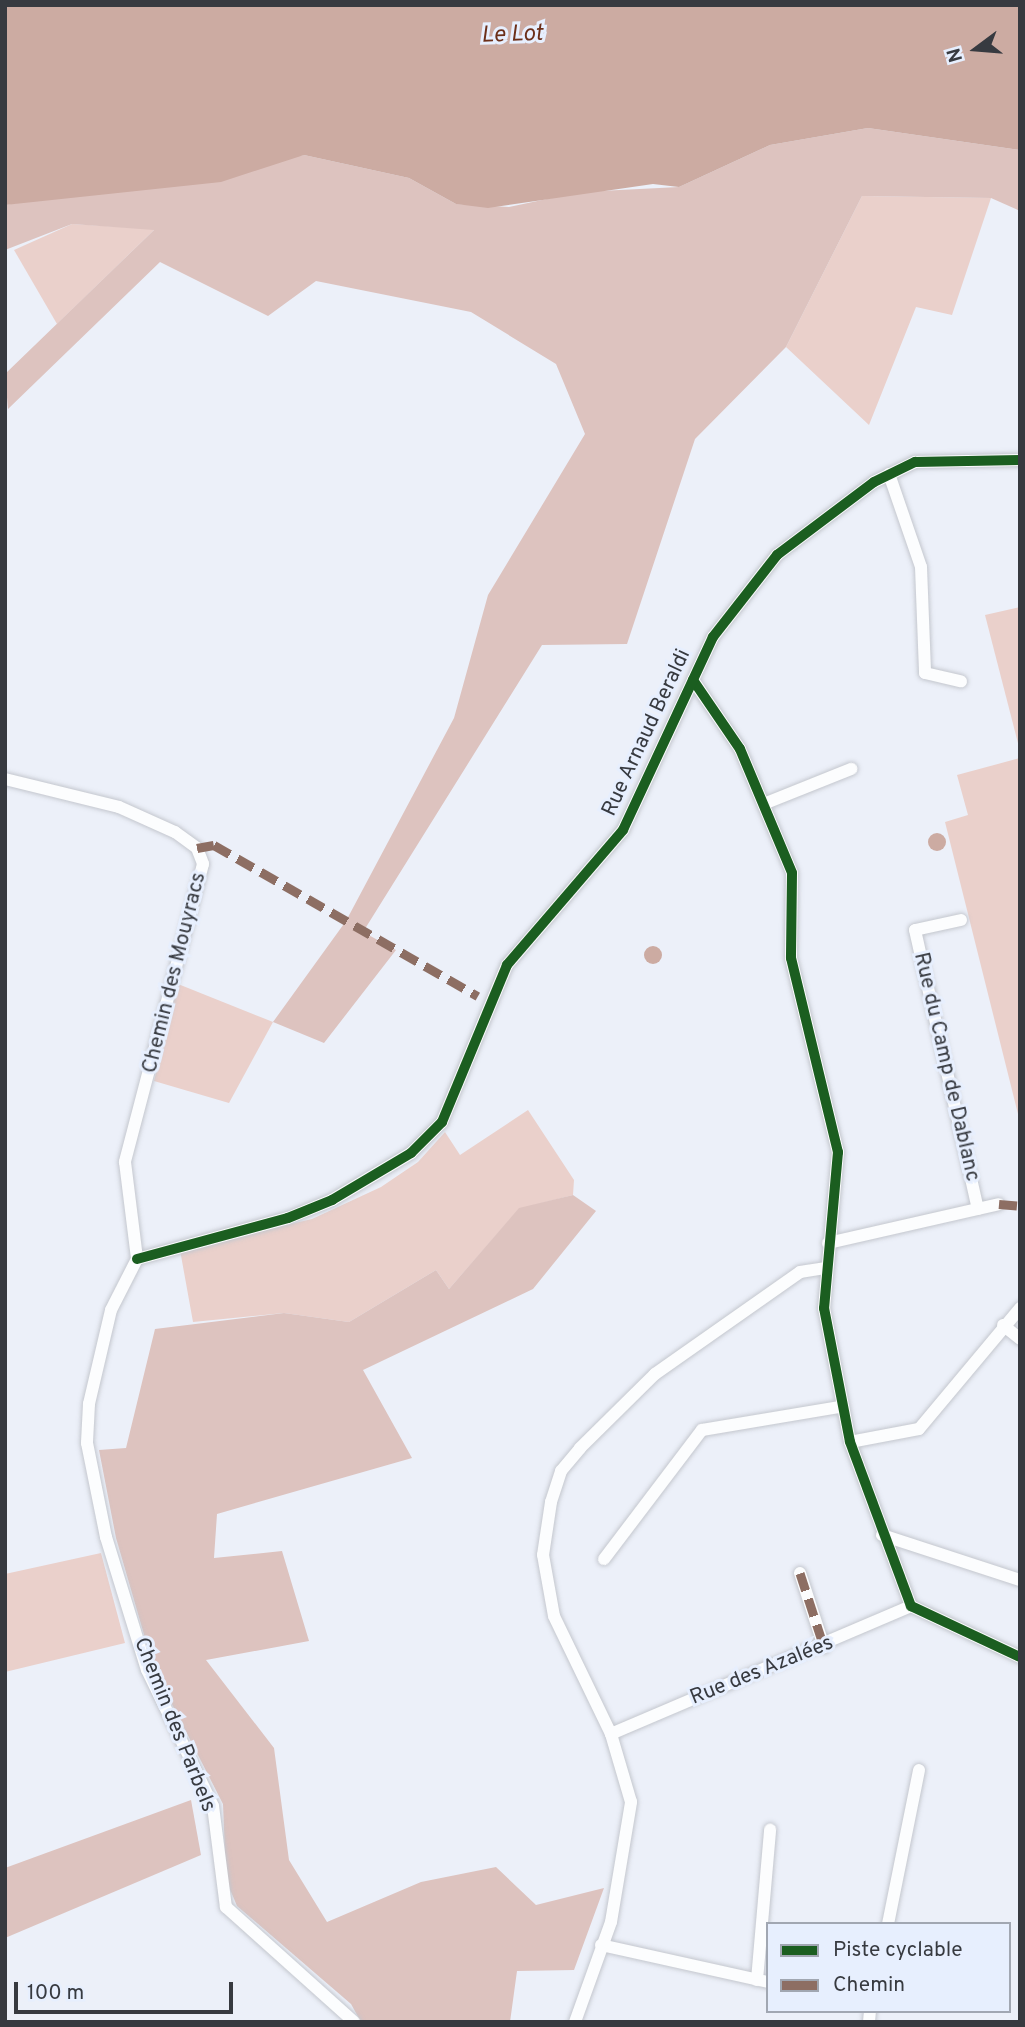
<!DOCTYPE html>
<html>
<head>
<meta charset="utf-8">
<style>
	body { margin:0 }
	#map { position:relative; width:1025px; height:2027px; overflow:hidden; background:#ecf0f9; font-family:Overpass,sans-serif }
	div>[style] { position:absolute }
	.green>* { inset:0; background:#ead0cb }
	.forest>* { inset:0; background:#ddc3bf }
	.water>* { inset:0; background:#ccaba2 }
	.round { border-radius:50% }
	.roads { filter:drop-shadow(0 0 2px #c4c7ce) drop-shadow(0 0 2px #c4c7ce) }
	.minor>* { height:12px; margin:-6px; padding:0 6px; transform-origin:6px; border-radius:6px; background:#fcfdfe }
	.quiet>* { height:9px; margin-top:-4.5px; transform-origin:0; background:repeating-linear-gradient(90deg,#8d6e63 0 18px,transparent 0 27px) }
	.cycleway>* { height:10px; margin:-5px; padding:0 5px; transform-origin:5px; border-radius:5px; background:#1b5e20 }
	span { translate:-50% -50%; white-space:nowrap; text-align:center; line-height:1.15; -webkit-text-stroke:6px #e7effe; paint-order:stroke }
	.street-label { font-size:21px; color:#373a40 }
	.water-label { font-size:23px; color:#6c2f19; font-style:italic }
	.frame { position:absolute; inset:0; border:7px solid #373a40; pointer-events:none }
	.legend { position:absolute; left:766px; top:1922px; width:245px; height:91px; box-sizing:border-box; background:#e7effe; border:2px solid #a1a7b2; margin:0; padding:9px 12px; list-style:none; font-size:21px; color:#373a40 }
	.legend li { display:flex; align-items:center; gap:14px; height:35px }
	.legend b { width:35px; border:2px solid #a1a7b2 }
	.north { position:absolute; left:941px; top:14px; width:70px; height:70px; -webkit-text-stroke:5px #e7effe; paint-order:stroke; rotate:254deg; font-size:19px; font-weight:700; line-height:28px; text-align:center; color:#373a40 }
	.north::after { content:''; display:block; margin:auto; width:24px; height:32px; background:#373a40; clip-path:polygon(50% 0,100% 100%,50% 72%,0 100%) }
	.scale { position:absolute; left:14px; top:1982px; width:219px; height:32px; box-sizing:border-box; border:4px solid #373a40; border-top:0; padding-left:9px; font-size:21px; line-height:24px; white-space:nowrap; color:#373a40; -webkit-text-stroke:5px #e7effe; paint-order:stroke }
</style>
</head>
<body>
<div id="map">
	<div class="green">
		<i style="clip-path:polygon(862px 196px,991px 198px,952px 315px,916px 307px,869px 425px,786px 347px)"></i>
		<i style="clip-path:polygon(72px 224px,155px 229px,57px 324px,14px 250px)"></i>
		<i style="clip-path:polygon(1020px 607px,1020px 751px,985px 615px)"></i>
		<i style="clip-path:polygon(1020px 758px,1020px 1122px,945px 822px,968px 815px,957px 775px)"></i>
		<i style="clip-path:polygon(178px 984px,273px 1022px,229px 1103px,154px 1081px)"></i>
		<i style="clip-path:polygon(528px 1110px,574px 1180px,573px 1195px,519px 1209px,449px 1289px,436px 1270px,349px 1322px,284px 1313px,193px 1322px,180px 1250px,312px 1219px,381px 1187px,418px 1162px,445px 1132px,460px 1155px)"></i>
		<i style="clip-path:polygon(101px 1553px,125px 1643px,5px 1672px,5px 1574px)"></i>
	</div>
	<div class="forest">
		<i style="clip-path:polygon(868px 128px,1020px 150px,1020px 211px,991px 198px,862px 196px,786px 347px,695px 439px,627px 644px,542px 645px,363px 932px,396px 950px,324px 1043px,273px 1022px,346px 921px,454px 718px,488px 595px,585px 434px,556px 364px,471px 312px,316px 281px,268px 316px,160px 262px,8px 409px,5px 374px,154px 230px,72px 224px,5px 250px,5px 205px,304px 155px,409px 178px,456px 204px,509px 207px,580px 192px,679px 187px,770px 145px)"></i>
		<i style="clip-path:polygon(573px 1195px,596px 1211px,533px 1289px,363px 1370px,412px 1458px,217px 1514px,214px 1558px,282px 1551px,309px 1641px,206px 1660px,274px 1748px,289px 1860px,327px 1922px,421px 1882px,496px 1867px,536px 1905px,604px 1888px,574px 1970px,517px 1971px,510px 2022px,361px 2022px,351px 2004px,237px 1906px,226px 1880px,223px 1804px,154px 1669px,116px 1538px,99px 1450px,126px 1448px,155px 1329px,284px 1313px,349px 1322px,436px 1270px,449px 1289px,519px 1208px)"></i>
		<i style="clip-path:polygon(191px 1800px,201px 1855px,5px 1938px,5px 1868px)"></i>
	</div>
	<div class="water">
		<i style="clip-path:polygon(5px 5px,1020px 5px,1020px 150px,868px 128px,770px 145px,679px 187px,653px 184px,488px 208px,456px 204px,409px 178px,304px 155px,221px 182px,5px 205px)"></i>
		<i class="round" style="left:928px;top:833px;width:18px;height:18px"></i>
		<i class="round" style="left:644px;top:946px;width:18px;height:18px"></i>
	</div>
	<div class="roads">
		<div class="minor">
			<i style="left:889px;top:474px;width:98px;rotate:71deg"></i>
			<i style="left:921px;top:567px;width:106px;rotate:87.8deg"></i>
			<i style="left:925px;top:673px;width:37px;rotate:13deg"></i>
			<i style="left:693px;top:680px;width:83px;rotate:55.7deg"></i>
			<i style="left:740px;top:749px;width:134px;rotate:67.2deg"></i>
			<i style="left:792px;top:873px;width:85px;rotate:90.7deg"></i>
			<i style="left:791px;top:958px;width:200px;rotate:76.4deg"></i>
			<i style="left:838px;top:1152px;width:157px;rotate:95.1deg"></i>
			<i style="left:824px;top:1308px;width:136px;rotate:79deg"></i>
			<i style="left:850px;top:1442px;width:175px;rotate:69.6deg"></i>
			<i style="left:911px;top:1606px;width:120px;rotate:25.1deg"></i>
			<i style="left:5px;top:779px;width:117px;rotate:13.8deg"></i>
			<i style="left:119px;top:807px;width:61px;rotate:24.1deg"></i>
			<i style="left:175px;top:832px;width:27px;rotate:36deg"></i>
			<i style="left:197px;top:848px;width:17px;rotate:69deg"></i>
			<i style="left:203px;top:864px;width:308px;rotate:104.7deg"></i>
			<i style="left:125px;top:1162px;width:98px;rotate:82.9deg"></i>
			<i style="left:766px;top:803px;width:92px;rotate:-21.8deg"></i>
			<i style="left:961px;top:920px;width:47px;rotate:167.7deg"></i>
			<i style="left:915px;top:930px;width:286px;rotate:77.3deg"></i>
			<i style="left:828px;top:1243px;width:175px;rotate:-12.8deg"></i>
			<i style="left:137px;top:1259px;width:156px;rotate:-15.2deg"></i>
			<i style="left:288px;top:1218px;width:48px;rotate:-22.2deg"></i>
			<i style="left:332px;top:1200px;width:92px;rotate:-30.7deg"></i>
			<i style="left:411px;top:1153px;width:44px;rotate:-45deg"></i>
			<i style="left:442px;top:1122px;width:170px;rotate:-67.5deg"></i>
			<i style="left:507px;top:965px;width:178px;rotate:-49.3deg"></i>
			<i style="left:623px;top:830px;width:213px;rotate:-65deg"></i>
			<i style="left:713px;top:637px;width:104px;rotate:-52deg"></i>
			<i style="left:777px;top:555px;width:121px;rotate:-37deg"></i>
			<i style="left:874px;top:482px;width:46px;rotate:-26deg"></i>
			<i style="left:915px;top:462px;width:105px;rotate:-1.1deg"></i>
			<i style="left:137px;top:1259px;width:57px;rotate:117deg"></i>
			<i style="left:111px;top:1310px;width:97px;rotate:103.2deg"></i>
			<i style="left:89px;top:1404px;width:39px;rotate:93deg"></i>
			<i style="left:87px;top:1443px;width:96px;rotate:78.6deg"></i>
			<i style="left:106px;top:1537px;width:139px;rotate:72.9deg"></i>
			<i style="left:147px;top:1670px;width:151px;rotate:64.1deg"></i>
			<i style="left:213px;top:1806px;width:102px;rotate:82.7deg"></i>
			<i style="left:226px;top:1907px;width:172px;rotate:41.9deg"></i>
			<i style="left:1003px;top:1325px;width:22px;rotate:39deg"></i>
			<i style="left:850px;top:1442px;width:70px;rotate:-10.7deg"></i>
			<i style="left:919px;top:1429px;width:158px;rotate:-50.1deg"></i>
			<i style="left:882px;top:1535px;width:145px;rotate:18.1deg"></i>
			<i style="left:604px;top:1559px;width:162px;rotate:-52.8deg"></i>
			<i style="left:702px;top:1430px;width:140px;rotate:-9.5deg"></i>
			<i style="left:800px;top:1573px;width:78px;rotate:72deg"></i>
			<i style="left:611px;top:1734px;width:326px;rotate:-23.1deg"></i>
			<i style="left:888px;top:1924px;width:157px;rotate:-78.6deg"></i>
			<i style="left:601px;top:1945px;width:171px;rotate:12.5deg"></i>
			<i style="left:757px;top:1980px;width:151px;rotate:-85deg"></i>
			<i style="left:575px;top:2022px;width:106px;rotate:-70.2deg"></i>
			<i style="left:611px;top:1922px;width:122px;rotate:-80.5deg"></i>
			<i style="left:631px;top:1802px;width:71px;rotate:-106.4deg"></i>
			<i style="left:611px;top:1734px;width:131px;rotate:-115.8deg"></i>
			<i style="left:554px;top:1616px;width:62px;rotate:-100.2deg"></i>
			<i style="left:543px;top:1555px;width:54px;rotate:-81.4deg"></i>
			<i style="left:551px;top:1502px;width:33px;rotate:-72deg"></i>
			<i style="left:561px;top:1471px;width:30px;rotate:-50deg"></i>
			<i style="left:580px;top:1448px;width:105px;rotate:-44.6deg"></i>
			<i style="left:655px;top:1374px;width:177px;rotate:-35.1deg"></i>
			<i style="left:800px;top:1272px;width:25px;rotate:-9deg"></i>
			<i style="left:869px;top:2022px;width:11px;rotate:-85deg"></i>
		</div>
	</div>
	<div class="quiet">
		<i style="left:197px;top:848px;width:17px;rotate:-10deg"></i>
		<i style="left:214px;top:845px;width:304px;rotate:29.8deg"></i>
		<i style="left:999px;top:1204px;width:21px;rotate:5deg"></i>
		<i style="left:800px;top:1573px;width:78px;rotate:72deg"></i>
	</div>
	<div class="cycleway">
		<i style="left:693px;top:680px;width:83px;rotate:55.7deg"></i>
		<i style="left:740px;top:749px;width:134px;rotate:67.2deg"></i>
		<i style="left:792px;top:873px;width:85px;rotate:90.7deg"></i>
		<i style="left:791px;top:958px;width:200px;rotate:76.4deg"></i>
		<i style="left:838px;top:1152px;width:157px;rotate:95.1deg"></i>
		<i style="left:824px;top:1308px;width:136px;rotate:79deg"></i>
		<i style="left:850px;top:1442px;width:175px;rotate:69.6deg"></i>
		<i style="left:911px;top:1606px;width:120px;rotate:25.1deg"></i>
		<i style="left:137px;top:1259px;width:156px;rotate:-15.2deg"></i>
		<i style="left:288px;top:1218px;width:48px;rotate:-22.2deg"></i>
		<i style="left:332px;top:1200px;width:92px;rotate:-30.7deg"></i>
		<i style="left:411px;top:1153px;width:44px;rotate:-45deg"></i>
		<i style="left:442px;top:1122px;width:170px;rotate:-67.5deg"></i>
		<i style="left:507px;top:965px;width:178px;rotate:-49.3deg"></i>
		<i style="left:623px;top:830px;width:213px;rotate:-65deg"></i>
		<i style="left:713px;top:637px;width:104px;rotate:-52deg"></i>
		<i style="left:777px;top:555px;width:121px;rotate:-37deg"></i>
		<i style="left:874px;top:482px;width:46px;rotate:-26deg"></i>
		<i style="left:915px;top:462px;width:105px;rotate:-1.1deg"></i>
	</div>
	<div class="street-label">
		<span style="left:647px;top:733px;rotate:-65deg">Rue Arnaud Beraldi</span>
		<span style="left:175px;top:973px;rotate:-76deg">Chemin des Mouyracs</span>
		<span style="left:946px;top:1067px;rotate:77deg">Rue du Camp de Dablanc</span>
		<span style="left:762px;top:1671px;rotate:-22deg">Rue des Azalées</span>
		<span style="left:174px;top:1725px;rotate:68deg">Chemin des Parbels</span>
	</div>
	<div class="water-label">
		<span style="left:512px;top:36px;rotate:-2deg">Le Lot</span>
	</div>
	<div class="frame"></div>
	<ul class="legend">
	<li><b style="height:9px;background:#1b5e20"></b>Piste cyclable</li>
	<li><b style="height:9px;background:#8d6e63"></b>Chemin</li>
	</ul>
	<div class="north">N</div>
	<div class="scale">100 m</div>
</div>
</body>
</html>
